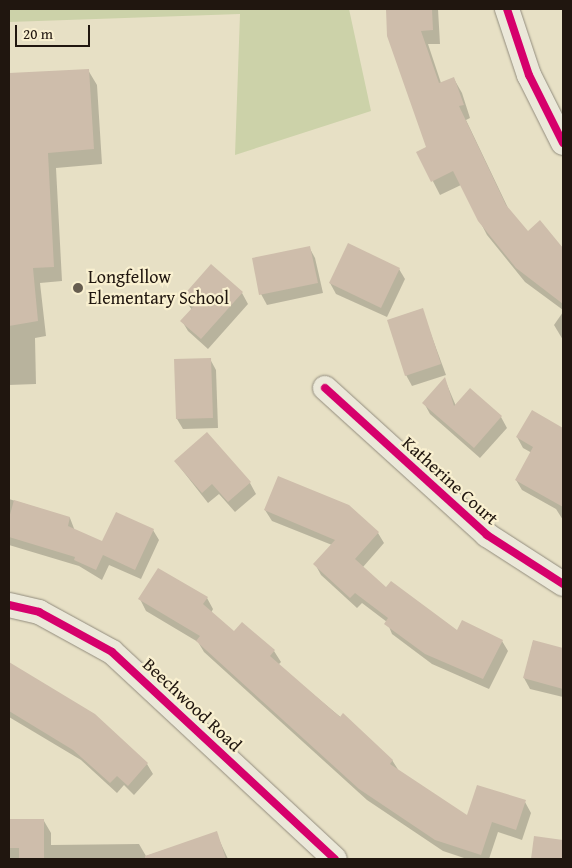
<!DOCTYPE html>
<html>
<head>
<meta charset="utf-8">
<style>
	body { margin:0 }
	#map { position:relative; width:572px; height:868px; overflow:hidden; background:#e7e0c5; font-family:"Gentium Book Plus",serif }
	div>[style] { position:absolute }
	.green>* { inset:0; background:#ccd2a9 }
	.shadow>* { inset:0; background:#0003 }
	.building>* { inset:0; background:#cebdab }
	.roads { filter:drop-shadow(0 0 1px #928c7d) drop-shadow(0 0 1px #928c7d) }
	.street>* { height:24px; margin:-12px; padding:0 12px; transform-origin:12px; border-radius:12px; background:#ebe8d9 }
	.cycleway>* { height:8px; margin:-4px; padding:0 4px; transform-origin:4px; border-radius:4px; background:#d6006c }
	.dots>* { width:14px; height:14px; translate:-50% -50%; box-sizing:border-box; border:2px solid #f9f0d0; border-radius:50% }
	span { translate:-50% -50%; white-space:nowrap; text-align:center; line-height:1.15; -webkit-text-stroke:4.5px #f9f0d0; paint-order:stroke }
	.poi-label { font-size:18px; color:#20160f }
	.left { translate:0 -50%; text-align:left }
	.street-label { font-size:18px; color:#20160f }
	.frame { position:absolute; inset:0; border:10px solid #20160f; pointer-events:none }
	.scale { position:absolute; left:15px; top:25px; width:75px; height:22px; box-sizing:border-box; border:2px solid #20160f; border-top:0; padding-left:6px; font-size:15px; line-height:18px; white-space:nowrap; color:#20160f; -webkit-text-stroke:4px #f9f0d0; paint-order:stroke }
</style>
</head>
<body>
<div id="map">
	<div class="green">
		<i style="clip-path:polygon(9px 9px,349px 9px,371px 111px,235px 155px,240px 14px,9px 22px)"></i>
	</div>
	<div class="shadow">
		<i style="clip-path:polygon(387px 9px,438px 9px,440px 44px,428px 44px,441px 83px,454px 79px,462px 93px,470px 118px,466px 120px,509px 210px,527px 232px,558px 243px,563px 253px,563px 310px,525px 282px,487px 235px,461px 185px,440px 195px,418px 152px,428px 147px,389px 36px)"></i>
		<i style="clip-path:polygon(88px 70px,97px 85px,102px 164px,56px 168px,62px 281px,40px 283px,46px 336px,35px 338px,36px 384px,9px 385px,9px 75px)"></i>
		<i style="clip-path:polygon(309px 247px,315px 258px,323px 293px,267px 305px,261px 294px)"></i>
		<i style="clip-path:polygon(211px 266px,242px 293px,248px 304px,208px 349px,188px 331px,182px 321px,192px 310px,183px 297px)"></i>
		<i style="clip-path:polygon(399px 269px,405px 279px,387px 317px,336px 294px,330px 283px)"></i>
		<i style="clip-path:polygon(422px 310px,446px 375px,412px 386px,406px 375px)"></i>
		<i style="clip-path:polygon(563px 312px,563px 340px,554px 325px)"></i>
		<i style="clip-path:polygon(210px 359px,216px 370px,218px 428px,183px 429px,177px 419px)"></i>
		<i style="clip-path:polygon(445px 380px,456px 406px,470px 390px,501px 417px,507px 428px,480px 458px,430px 414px,424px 403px)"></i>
		<i style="clip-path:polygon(532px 412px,563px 429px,563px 520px,556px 509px,522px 490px,516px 480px,532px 453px,523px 448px,517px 437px)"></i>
		<i style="clip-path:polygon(175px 461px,250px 483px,256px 494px,235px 512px,219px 494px,208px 503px)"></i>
		<i style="clip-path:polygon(9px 499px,70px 518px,75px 531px,103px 543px,153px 530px,159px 540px,141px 579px,109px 565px,102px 580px,79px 566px,9px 545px)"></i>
		<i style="clip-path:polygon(349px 506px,378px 533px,384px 543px,363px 567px,386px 589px,458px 632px,502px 641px,508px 651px,489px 689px,432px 664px,392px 634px,387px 622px,362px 603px,357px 608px,321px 575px,315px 564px,332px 545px,272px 521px,265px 510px)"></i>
		<i style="clip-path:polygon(207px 598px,213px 609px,211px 613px,234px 633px,274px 651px,281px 662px,278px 665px,392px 760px,399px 771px,468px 817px,525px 802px,531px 813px,522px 840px,498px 832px,489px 859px,467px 859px,443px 851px,367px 800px,204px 652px,198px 642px,146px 611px,140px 599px)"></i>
		<i style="clip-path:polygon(533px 642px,563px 650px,563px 697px,530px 689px,524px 678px)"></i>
		<i style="clip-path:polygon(9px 664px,147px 764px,153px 774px,134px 795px,124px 785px,117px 793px,81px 760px,9px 717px)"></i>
		<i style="clip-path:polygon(9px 820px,44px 821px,51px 833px,51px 845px,139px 844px,146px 856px,216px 833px,228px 859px,9px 859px)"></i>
	</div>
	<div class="building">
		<i style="clip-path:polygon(386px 9px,432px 9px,433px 30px,421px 31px,439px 83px,454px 77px,464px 105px,459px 106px,506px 205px,528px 231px,540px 220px,563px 248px,563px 304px,516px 268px,478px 221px,453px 171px,431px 182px,416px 152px,426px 147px,387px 36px)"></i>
		<i style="clip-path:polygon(89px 69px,94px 149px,48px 153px,54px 267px,33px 268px,38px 321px,9px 326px,9px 73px)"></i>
		<i style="clip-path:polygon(348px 243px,400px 268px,381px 308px,329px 283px)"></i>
		<i style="clip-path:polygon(310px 246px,318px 283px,259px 295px,252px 258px)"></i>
		<i style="clip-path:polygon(211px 264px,243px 292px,201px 339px,180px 321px,193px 307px,182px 297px)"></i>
		<i style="clip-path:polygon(423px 308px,441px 364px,405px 376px,387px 320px)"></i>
		<i style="clip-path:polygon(211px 358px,213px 418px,176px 419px,174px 359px)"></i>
		<i style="clip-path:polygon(445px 377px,454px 406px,470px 388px,502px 416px,474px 448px,422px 403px)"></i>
		<i style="clip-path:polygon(532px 410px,563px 428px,563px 507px,515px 480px,533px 447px,516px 437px)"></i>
		<i style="clip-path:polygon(207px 432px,251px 482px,228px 502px,212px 484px,202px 493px,174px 461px)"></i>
		<i style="clip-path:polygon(278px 476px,349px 505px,379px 532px,355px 559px,386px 587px,391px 581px,457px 630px,462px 620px,503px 640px,483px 679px,425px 654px,384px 624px,388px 618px,355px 593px,350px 598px,313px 564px,335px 540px,264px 510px)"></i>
		<i style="clip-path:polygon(14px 500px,70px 517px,68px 526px,102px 541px,116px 512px,154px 529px,135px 570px,103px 555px,96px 570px,74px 560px,75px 557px,9px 537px,9px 518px)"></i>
		<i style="clip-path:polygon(158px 568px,208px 597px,203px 604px,234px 631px,242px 622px,275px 650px,270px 656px,340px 717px,343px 713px,393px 760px,390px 764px,467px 815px,477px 785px,526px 800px,516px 830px,492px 822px,481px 855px,435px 840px,359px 789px,196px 641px,200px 636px,138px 599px)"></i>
		<i style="clip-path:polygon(533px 640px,563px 648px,563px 689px,523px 678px)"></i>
		<i style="clip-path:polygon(9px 662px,95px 714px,148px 763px,128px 786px,117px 776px,110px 783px,73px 750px,9px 711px)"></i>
		<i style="clip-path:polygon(9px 819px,44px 819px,44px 859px,19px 859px,19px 848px,9px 848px)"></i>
		<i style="clip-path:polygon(217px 831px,226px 859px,145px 859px,145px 856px)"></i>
		<i style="clip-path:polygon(534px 836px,563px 840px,563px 859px,531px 859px)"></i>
	</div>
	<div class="roads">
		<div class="street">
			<i style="left:507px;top:9px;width:70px;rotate:71.6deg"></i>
			<i style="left:529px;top:75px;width:76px;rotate:63.4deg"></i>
			<i style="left:325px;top:388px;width:219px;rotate:42.2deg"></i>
			<i style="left:487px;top:535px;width:90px;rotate:32.8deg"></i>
			<i style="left:9px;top:605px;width:31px;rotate:13deg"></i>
			<i style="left:39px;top:612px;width:83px;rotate:28.7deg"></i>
			<i style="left:112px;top:652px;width:304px;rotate:42.9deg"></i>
		</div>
	</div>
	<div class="cycleway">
		<i style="left:507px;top:9px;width:70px;rotate:71.6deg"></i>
		<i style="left:529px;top:75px;width:76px;rotate:63.4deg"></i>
		<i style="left:325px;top:388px;width:219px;rotate:42.2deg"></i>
		<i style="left:487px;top:535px;width:90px;rotate:32.8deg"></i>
		<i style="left:9px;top:605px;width:31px;rotate:13deg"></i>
		<i style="left:39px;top:612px;width:83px;rotate:28.7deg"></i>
		<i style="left:112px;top:652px;width:304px;rotate:42.9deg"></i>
	</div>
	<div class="dots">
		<i style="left:78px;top:288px;background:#665d4f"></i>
	</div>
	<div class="poi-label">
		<span class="left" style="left:88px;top:288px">Longfellow<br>Elementary School</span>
	</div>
	<div class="street-label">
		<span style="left:450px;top:481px;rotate:42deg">Katherine Court</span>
		<span style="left:192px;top:705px;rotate:43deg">Beechwood Road</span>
	</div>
	<div class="frame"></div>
	<div class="scale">20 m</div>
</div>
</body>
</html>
